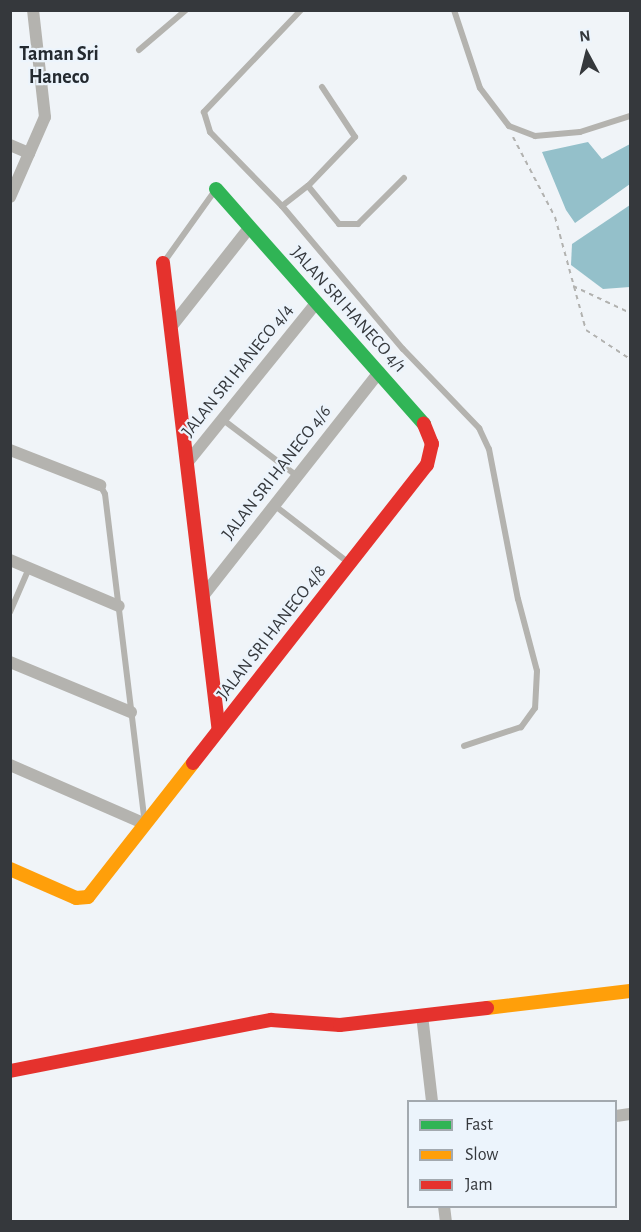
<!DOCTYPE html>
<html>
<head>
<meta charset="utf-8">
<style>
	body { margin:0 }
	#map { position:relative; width:641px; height:1232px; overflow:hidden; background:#f0f4f8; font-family:"Alegreya Sans",sans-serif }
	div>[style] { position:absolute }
	.water>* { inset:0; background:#94c0ca }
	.path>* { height:2px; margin-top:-1px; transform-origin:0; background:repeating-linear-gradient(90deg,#b2b2b0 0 4.5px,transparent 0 9px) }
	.lane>* { height:6px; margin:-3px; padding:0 3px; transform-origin:3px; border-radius:3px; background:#b4b3af }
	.street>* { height:12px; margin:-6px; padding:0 6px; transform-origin:6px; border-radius:6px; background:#b4b3af }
	.fast>* { height:14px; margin:-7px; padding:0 7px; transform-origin:7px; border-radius:7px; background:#30b455 }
	.slow>* { height:14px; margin:-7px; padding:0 7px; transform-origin:7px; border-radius:7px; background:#ff9f0a }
	.jam>* { height:14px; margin:-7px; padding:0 7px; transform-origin:7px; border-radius:7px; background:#e5322d }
	span { translate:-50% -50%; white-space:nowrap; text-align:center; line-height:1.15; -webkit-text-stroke:4.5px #ecf4fc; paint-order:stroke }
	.street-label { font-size:18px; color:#35383c }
	.neighbourhood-label { font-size:20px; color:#242a30; font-weight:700 }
	.frame { position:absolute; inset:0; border:12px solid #35383c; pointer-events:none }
	.legend { position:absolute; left:407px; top:1100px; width:210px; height:108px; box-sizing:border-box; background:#ecf4fc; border:2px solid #a3a9af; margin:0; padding:8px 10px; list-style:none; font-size:18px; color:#35383c }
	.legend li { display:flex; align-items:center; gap:12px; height:30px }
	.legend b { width:30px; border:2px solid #a3a9af }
	.north { position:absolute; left:557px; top:24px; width:60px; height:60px; -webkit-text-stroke:4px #ecf4fc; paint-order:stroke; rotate:353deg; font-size:16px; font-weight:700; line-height:24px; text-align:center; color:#35383c }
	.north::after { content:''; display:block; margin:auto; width:21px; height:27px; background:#35383c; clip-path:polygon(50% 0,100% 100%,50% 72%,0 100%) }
</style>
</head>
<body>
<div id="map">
	<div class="water">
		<i style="clip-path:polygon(588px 142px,602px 159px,630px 144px,630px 184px,575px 223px,566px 210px,542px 152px)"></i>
		<i style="clip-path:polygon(630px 205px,630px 287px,603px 289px,571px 265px,572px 244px)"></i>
	</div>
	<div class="path">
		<i style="left:513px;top:137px;width:90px;rotate:62.3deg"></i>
		<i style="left:555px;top:217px;width:117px;rotate:74.7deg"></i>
		<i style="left:586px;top:330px;width:53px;rotate:33.4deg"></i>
		<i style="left:573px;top:286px;width:63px;rotate:25.3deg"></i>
	</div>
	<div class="lane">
		<i style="left:301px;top:10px;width:141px;rotate:133.6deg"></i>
		<i style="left:204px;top:112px;width:21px;rotate:73deg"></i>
		<i style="left:210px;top:132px;width:103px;rotate:45.8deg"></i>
		<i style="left:282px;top:206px;width:187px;rotate:49.8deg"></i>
		<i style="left:403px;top:349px;width:110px;rotate:46.1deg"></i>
		<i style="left:479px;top:428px;width:23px;rotate:65deg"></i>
		<i style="left:489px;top:449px;width:153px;rotate:79.1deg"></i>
		<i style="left:518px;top:599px;width:74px;rotate:75.2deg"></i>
		<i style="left:537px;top:671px;width:37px;rotate:93deg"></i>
		<i style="left:535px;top:708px;width:24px;rotate:126deg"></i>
		<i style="left:521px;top:727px;width:60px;rotate:161.6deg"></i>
		<i style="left:454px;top:10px;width:82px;rotate:71.6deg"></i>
		<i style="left:480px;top:88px;width:48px;rotate:52.7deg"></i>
		<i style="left:509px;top:126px;width:28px;rotate:21deg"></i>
		<i style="left:535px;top:136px;width:45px;rotate:-5.1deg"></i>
		<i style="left:580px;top:132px;width:52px;rotate:-17.7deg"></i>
		<i style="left:139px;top:50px;width:62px;rotate:-40.4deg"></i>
		<i style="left:308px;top:186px;width:49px;rotate:50.8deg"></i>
		<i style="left:339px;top:224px;width:19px"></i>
		<i style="left:358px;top:224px;width:65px;rotate:-45deg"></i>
		<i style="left:282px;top:206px;width:33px;rotate:-38deg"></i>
		<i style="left:308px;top:186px;width:68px;rotate:-46.2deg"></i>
		<i style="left:355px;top:137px;width:60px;rotate:-123.4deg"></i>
		<i style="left:164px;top:262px;width:86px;rotate:-54.5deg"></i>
		<i style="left:222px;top:419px;width:94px;rotate:37.2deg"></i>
		<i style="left:100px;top:485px;width:10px;rotate:61deg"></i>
		<i style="left:105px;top:494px;width:325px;rotate:83.1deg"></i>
		<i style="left:274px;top:505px;width:95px;rotate:37.7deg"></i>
		<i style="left:10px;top:612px;width:48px;rotate:-66.6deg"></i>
	</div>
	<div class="street">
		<i style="left:10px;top:145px;width:21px;rotate:23deg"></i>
		<i style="left:10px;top:197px;width:87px;rotate:-66.4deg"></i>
		<i style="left:45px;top:117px;width:108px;rotate:-96.4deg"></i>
		<i style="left:171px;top:327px;width:127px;rotate:-51.7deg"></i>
		<i style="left:10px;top:450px;width:97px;rotate:21.3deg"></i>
		<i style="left:187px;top:463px;width:207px;rotate:-51.1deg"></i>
		<i style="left:10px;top:560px;width:118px;rotate:22.9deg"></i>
		<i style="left:203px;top:596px;width:285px;rotate:-51.8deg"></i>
		<i style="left:10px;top:662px;width:131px;rotate:22.5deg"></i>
		<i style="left:10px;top:765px;width:147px;rotate:23.6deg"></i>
		<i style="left:422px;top:1015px;width:88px;rotate:83.4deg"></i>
		<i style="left:616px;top:1116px;width:14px;rotate:-8deg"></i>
		<i style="left:444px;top:1206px;width:16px;rotate:83deg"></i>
	</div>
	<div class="fast">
		<i style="left:216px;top:189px;width:314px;rotate:48.5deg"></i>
	</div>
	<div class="slow">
		<i style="left:10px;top:869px;width:72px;rotate:23.7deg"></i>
		<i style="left:76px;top:898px;width:12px;rotate:-5deg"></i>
		<i style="left:88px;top:897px;width:170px;rotate:-51.9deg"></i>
		<i style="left:487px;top:1008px;width:144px;rotate:-6.8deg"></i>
	</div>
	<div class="jam">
		<i style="left:163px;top:263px;width:470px;rotate:83.2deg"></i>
		<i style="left:193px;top:763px;width:379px;rotate:-51.9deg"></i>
		<i style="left:427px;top:465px;width:22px;rotate:-77deg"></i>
		<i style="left:432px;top:444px;width:22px;rotate:-112deg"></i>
		<i style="left:10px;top:1071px;width:266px;rotate:-11.1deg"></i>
		<i style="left:271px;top:1020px;width:69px;rotate:4.1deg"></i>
		<i style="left:340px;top:1025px;width:148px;rotate:-6.6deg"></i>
	</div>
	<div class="street-label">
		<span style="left:348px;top:310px;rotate:48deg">JALAN SRI HANECO 4/1</span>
		<span style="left:238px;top:371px;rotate:-51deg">JALAN SRI HANECO 4/4</span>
		<span style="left:277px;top:473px;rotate:-52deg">JALAN SRI HANECO 4/6</span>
		<span style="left:272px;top:633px;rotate:-52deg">JALAN SRI HANECO 4/8</span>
	</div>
	<div class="neighbourhood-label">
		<span style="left:59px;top:66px">Taman Sri<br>Haneco</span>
	</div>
	<div class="frame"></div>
	<ul class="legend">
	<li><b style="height:8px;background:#30b455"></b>Fast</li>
	<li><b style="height:8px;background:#ff9f0a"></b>Slow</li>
	<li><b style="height:8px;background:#e5322d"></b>Jam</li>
	</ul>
	<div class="north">N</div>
</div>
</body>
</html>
